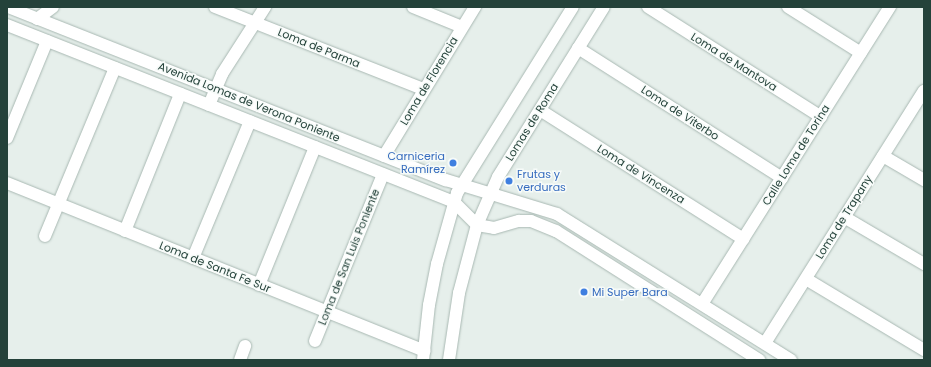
<!DOCTYPE html>
<html>
<head>
<meta charset="utf-8">
<style>
	body { margin:0 }
	#map { position:relative; width:931px; height:367px; overflow:hidden; background:#e6efeb; font-family:Poppins,sans-serif }
	div>[style] { position:absolute }
	.roads { filter:drop-shadow(0 0 1px #a8b8b2) drop-shadow(0 0 1px #a8b8b2) }
	.minor>* { height:12px; margin:-6px; padding:0 6px; transform-origin:6px; border-radius:6px; background:#fff }
	.tertiary>* { height:12px; margin:-6px; padding:0 6px; transform-origin:6px; border-radius:6px; background:#fff }
	.dots>* { width:11px; height:11px; translate:-50% -50%; box-sizing:border-box; border:2px solid #f7fbf9; border-radius:50% }
	span { translate:-50% -50%; white-space:nowrap; text-align:center; line-height:1.15; -webkit-text-stroke:3px #f7fbf9; paint-order:stroke }
	.street-label { font-size:11px; color:#24423a }
	.shop-label { font-size:11px; color:#366cbe }
	.right { translate:-100% -50%; text-align:right }
	.left { translate:0 -50%; text-align:left }
	.frame { position:absolute; inset:0; border:8px solid #24423a; pointer-events:none }
</style>
</head>
<body>
<div id="map">
	<div class="roads">
		<div class="minor">
			<i style="left:215px;top:7px;width:224px;rotate:21.5deg"></i>
			<i style="left:413px;top:7px;width:53px;rotate:22.2deg"></i>
			<i style="left:648px;top:7px;width:205px;rotate:32.4deg"></i>
			<i style="left:788px;top:7px;width:86px;rotate:32.2deg"></i>
			<i style="left:37px;top:19px;width:20px;rotate:-37deg"></i>
			<i style="left:578px;top:48px;width:242px;rotate:32.5deg"></i>
			<i style="left:209px;top:105px;width:34px;rotate:-67deg"></i>
			<i style="left:222px;top:74px;width:80px;rotate:-57.3deg"></i>
			<i style="left:540px;top:110px;width:241px;rotate:32.4deg"></i>
			<i style="left:7px;top:138px;width:105px;rotate:-67.6deg"></i>
			<i style="left:384px;top:156px;width:175px;rotate:-58.6deg"></i>
			<i style="left:883px;top:156px;width:48px;rotate:30.3deg"></i>
			<i style="left:7px;top:183px;width:450px;rotate:21.9deg"></i>
			<i style="left:844px;top:217px;width:93px;rotate:30.4deg"></i>
			<i style="left:477px;top:225px;width:52px;rotate:-66.4deg"></i>
			<i style="left:498px;top:177px;width:200px;rotate:-58.1deg"></i>
			<i style="left:125px;top:231px;width:148px;rotate:-68.1deg"></i>
			<i style="left:45px;top:236px;width:182px;rotate:-67.4deg"></i>
			<i style="left:193px;top:258px;width:148px;rotate:-67.4deg"></i>
			<i style="left:806px;top:279px;width:138px;rotate:31deg"></i>
			<i style="left:259px;top:285px;width:149px;rotate:-67.9deg"></i>
			<i style="left:702px;top:304px;width:352px;rotate:-57.7deg"></i>
			<i style="left:315px;top:341px;width:180px;rotate:-67.8deg"></i>
			<i style="left:765px;top:343px;width:298px;rotate:-57.8deg"></i>
			<i style="left:240px;top:360px;width:15px;rotate:-70deg"></i>
		</div>
		<div class="tertiary">
			<i style="left:8px;top:7px;width:471px;rotate:21.6deg"></i>
			<i style="left:446px;top:180px;width:116px;rotate:17deg"></i>
			<i style="left:557px;top:214px;width:276px;rotate:32deg"></i>
			<i style="left:7px;top:25px;width:481px;rotate:21.6deg"></i>
			<i style="left:454px;top:202px;width:33px;rotate:45deg"></i>
			<i style="left:477px;top:225px;width:17px;rotate:10deg"></i>
			<i style="left:494px;top:228px;width:26px;rotate:-16deg"></i>
			<i style="left:519px;top:221px;width:12px"></i>
			<i style="left:531px;top:221px;width:27px;rotate:22deg"></i>
			<i style="left:556px;top:231px;width:241px;rotate:32.4deg"></i>
			<i style="left:423px;top:360px;width:55px;rotate:-83.8deg"></i>
			<i style="left:429px;top:305px;width:42px;rotate:-79deg"></i>
			<i style="left:437px;top:264px;width:74px;rotate:-74.3deg"></i>
			<i style="left:457px;top:193px;width:219px;rotate:-58.1deg"></i>
			<i style="left:449px;top:360px;width:68px;rotate:-81.5deg"></i>
			<i style="left:459px;top:293px;width:70px;rotate:-75.2deg"></i>
		</div>
	</div>
	<div class="dots">
		<i style="left:453px;top:163px;background:#3f7fe0"></i>
		<i style="left:509px;top:181px;background:#3f7fe0"></i>
		<i style="left:584px;top:292px;background:#3f7fe0"></i>
	</div>
	<div class="street-label">
		<span style="left:319px;top:48px;rotate:22deg">Loma de Parma</span>
		<span style="left:734px;top:62px;rotate:32deg">Loma de Mantova</span>
		<span style="left:429px;top:81px;rotate:-59deg">Loma de Florencia</span>
		<span style="left:249px;top:102px;rotate:22deg">Avenida Lomas de Verona Poniente</span>
		<span style="left:680px;top:113px;rotate:33deg">Loma de Viterbo</span>
		<span style="left:532px;top:122px;rotate:-58deg">Lomas de Roma</span>
		<span style="left:796px;top:155px;rotate:-58deg">Calle Loma de Torina</span>
		<span style="left:641px;top:174px;rotate:32deg">Loma de Vincenza</span>
		<span style="left:844px;top:217px;rotate:-58deg">Loma de Trapany</span>
		<span style="left:349px;top:257px;rotate:-68deg">Loma de San Luis Poniente</span>
		<span style="left:215px;top:267px;rotate:22deg">Loma de Santa Fe Sur</span>
	</div>
	<div class="shop-label">
		<span class="right" style="left:445px;top:163px">Carniceria<br>Ramírez</span>
		<span class="left" style="left:517px;top:181px">Frutas y<br>verduras</span>
		<span class="left" style="left:592px;top:292px">Mi Super Bara</span>
	</div>
	<div class="frame"></div>
</div>
</body>
</html>
